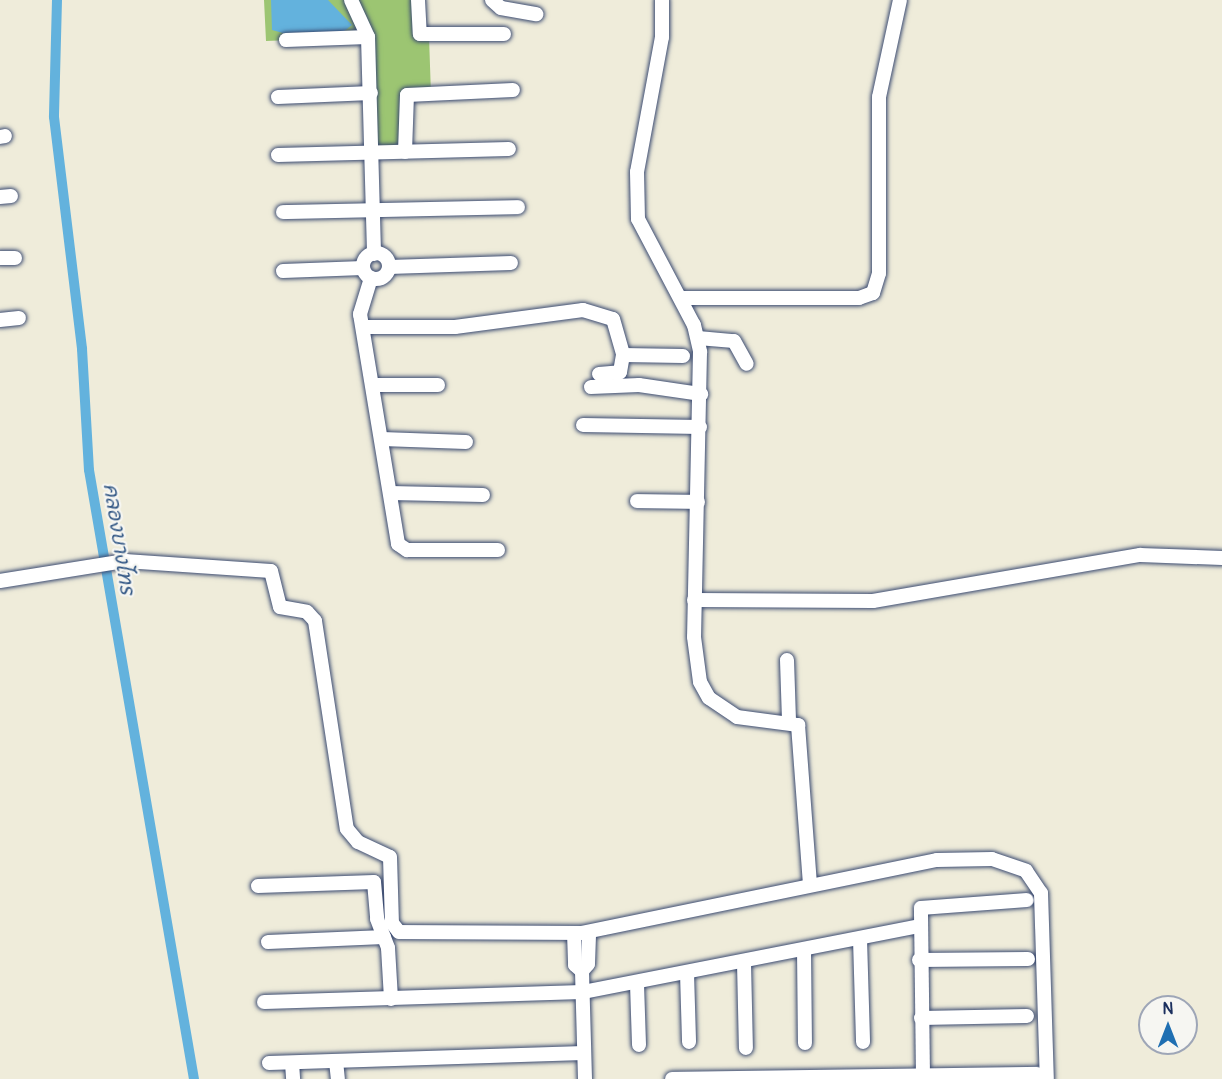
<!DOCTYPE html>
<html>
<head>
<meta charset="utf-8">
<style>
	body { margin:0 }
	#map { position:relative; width:1222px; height:1079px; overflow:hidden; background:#efecda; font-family:Pangolin,"Playpen Sans Thai",sans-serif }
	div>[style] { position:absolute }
	.green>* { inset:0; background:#9cc572 }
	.water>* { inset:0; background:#63b2dd }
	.canal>* { height:10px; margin:-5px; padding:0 5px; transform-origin:5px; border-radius:5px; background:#63b2dd }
	.roads { filter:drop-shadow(0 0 2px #3b4b71) drop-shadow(0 0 2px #3b4b71) }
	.minor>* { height:14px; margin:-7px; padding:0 7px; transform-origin:7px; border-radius:7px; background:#fff }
	.minor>.ring { margin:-7px; padding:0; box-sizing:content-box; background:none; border:14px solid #fff; border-radius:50% }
	span { translate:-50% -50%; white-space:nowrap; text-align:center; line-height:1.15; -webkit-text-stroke:4.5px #f6f6f2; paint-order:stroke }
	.water-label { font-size:20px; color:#315684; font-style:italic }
	.north { position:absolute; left:1138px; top:995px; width:60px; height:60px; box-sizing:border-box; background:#f6f6f2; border:2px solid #9ea6b7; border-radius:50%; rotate:0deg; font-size:16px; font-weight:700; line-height:24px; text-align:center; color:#1b2f5e }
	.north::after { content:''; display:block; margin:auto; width:21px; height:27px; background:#1f6fb2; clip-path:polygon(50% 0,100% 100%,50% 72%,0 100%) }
</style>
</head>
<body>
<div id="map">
	<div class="green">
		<i style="clip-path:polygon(264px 0,418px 0,429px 37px,431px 94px,406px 95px,410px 153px,372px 152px,368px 37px,266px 41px)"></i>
	</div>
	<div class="water">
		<i style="clip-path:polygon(271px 0,328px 0,352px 25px,343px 32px,283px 33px,272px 30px)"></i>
	</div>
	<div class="canal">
		<i style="left:57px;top:0;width:117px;rotate:91.5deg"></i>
		<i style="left:54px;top:117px;width:234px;rotate:83.1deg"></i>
		<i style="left:82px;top:349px;width:121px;rotate:86.7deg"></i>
		<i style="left:89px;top:470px;width:618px;rotate:80.22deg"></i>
	</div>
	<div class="roads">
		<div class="minor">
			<i style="left:351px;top:0;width:41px;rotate:65.3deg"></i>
			<i style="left:368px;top:37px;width:217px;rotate:88.4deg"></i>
			<i style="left:418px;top:0;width:34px;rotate:87deg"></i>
			<i style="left:420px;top:34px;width:84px"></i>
			<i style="left:492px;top:0;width:12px;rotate:42deg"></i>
			<i style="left:501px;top:8px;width:36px;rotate:10deg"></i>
			<i style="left:662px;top:0;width:37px;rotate:90deg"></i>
			<i style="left:662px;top:37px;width:137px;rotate:100.5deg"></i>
			<i style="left:637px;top:172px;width:47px;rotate:88.8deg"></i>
			<i style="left:638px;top:219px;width:120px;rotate:62.2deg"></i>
			<i style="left:694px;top:325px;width:28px;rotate:77deg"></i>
			<i style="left:700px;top:352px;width:285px;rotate:91.2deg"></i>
			<i style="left:694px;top:637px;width:45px;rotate:82.4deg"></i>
			<i style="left:700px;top:682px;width:18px;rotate:61deg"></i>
			<i style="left:709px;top:698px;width:34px;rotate:34deg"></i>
			<i style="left:737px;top:717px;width:62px;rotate:7.5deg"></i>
			<i style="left:798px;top:725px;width:160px;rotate:85.7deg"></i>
			<i style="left:286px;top:40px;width:82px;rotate:-2.1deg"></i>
			<i style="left:278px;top:97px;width:93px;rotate:-2.5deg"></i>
			<i style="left:0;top:137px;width:5px;rotate:-11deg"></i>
			<i style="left:405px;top:152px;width:57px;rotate:-88deg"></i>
			<i style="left:407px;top:95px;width:106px;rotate:-2.7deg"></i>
			<i style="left:278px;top:155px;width:231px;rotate:-1.5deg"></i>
			<i style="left:0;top:197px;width:11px;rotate:-5deg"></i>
			<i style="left:283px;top:212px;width:235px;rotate:-1.2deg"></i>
			<i class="ring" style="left:363px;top:253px;width:12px;height:12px"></i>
			<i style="left:0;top:258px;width:15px"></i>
			<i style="left:389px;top:267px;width:122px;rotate:-1.9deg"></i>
			<i style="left:283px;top:271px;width:80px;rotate:-2.1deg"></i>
			<i style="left:371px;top:278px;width:38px;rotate:107deg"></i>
			<i style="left:360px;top:314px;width:233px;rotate:80.6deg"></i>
			<i style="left:398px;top:544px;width:11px;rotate:34deg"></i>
			<i style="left:407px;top:550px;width:91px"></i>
			<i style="left:681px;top:298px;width:178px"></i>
			<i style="left:859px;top:298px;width:15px;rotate:-20deg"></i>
			<i style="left:873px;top:293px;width:21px;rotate:-73deg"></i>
			<i style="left:879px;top:273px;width:176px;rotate:-90deg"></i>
			<i style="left:879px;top:97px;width:99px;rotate:-77.8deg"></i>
			<i style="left:0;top:320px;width:19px;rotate:-6deg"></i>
			<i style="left:363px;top:327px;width:92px"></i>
			<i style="left:455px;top:327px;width:129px;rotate:-7.6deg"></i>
			<i style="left:583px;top:310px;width:31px;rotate:17deg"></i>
			<i style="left:613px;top:319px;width:37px;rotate:74deg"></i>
			<i style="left:623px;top:355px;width:60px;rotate:1deg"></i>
			<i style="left:698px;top:338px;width:36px;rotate:5deg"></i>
			<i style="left:734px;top:341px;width:26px;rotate:61deg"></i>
			<i style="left:599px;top:374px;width:21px;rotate:-5deg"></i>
			<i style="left:620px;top:372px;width:17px;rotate:-80deg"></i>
			<i style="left:373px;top:385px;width:65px"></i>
			<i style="left:591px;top:387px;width:48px;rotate:-2.4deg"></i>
			<i style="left:639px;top:385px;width:63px;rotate:8.3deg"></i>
			<i style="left:583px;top:425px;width:117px;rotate:1deg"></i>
			<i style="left:382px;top:439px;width:84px;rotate:2deg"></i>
			<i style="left:390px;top:493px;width:93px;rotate:1.2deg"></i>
			<i style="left:637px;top:501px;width:61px;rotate:0.9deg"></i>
			<i style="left:0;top:581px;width:127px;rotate:-9.1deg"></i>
			<i style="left:125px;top:561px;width:146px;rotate:3.9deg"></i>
			<i style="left:271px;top:571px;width:37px;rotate:76deg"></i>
			<i style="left:280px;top:607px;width:27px;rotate:10deg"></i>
			<i style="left:307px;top:612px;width:12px;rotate:48deg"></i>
			<i style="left:315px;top:621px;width:210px;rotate:81.3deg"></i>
			<i style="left:347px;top:829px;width:17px;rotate:50deg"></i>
			<i style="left:358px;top:842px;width:35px;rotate:25deg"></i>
			<i style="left:390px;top:857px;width:66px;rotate:88.3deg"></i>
			<i style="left:392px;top:923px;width:11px;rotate:52deg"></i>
			<i style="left:399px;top:932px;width:182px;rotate:0.3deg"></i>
			<i style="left:581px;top:933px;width:363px;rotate:-11.6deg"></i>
			<i style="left:937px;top:860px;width:55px;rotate:-1deg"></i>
			<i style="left:992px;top:859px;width:36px;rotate:19deg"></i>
			<i style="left:1026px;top:871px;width:27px;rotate:56deg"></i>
			<i style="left:1041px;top:893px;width:186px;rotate:88.2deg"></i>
			<i style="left:694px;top:600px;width:179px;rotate:0.3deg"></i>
			<i style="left:873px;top:601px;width:271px;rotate:-9.8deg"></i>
			<i style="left:1140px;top:555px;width:82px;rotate:2.1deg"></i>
			<i style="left:787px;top:660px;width:61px;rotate:88.1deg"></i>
			<i style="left:258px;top:886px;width:116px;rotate:-2deg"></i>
			<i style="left:374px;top:882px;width:37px;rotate:85deg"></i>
			<i style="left:377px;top:919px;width:31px;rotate:69deg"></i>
			<i style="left:388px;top:948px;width:51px;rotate:86.6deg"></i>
			<i style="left:574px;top:933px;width:32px;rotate:88deg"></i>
			<i style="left:575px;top:965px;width:9px;rotate:41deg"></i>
			<i style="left:860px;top:939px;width:103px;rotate:88.3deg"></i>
			<i style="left:268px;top:942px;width:116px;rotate:-2.5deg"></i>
			<i style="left:804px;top:950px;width:93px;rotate:89.4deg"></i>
			<i style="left:919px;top:960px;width:109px;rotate:-0.5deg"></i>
			<i style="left:744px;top:963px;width:85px;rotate:88.7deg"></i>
			<i style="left:687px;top:973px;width:69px;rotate:88.3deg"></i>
			<i style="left:637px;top:984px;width:61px;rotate:88.1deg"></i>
			<i style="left:264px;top:1002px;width:319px;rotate:-1.8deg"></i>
			<i style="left:583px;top:992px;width:341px;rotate:-11.1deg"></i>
			<i style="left:921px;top:1018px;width:106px;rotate:-1.1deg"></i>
			<i style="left:336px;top:1061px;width:18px;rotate:84deg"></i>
			<i style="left:269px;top:1063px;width:315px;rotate:-1.8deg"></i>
			<i style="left:292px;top:1063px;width:16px;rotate:86deg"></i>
			<i style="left:923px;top:1077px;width:169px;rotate:-90.7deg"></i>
			<i style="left:921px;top:908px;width:106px;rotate:-4.3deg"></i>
			<i style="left:585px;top:1079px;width:108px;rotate:-91.6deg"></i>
			<i style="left:582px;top:971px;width:9px;rotate:-49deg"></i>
			<i style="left:588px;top:964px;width:31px;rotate:-88deg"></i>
			<i style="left:672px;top:1079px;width:365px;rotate:-0.8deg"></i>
		</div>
	</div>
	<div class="water-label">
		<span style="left:119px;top:539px;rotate:81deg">คลองบางไทร</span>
	</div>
	<div class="north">N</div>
</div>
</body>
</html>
